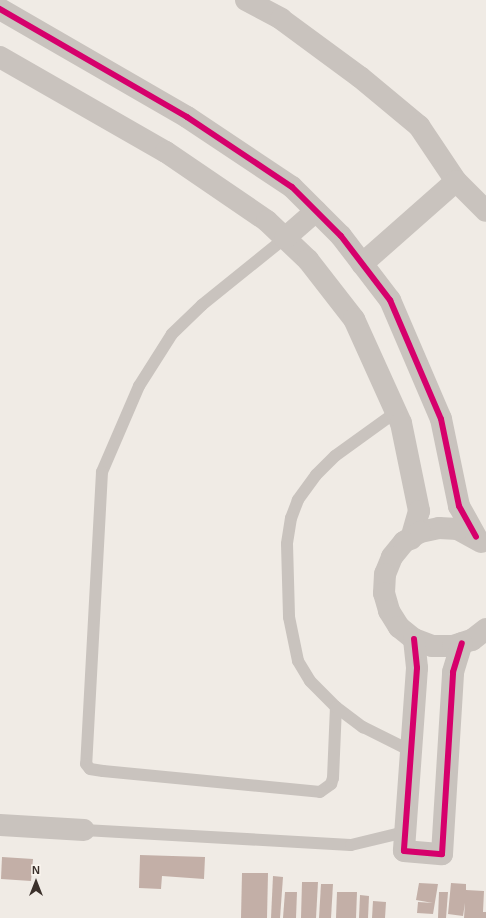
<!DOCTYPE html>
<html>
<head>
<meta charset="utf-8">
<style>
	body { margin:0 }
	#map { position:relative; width:486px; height:918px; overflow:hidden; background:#f0ebe5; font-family:Arial,sans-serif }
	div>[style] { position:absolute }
	.building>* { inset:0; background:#c3afa7 }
	.service>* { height:12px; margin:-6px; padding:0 6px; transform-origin:6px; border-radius:6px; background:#c9c3be }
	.minor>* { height:22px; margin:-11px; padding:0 11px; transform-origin:11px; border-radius:11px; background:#c9c3be }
	.cycleway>* { height:6px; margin:-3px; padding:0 3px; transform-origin:3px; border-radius:3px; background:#d6006c }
	span { translate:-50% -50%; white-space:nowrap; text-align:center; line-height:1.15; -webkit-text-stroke:3.5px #fbf5ee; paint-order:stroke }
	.north { position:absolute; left:16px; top:862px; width:40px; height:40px; -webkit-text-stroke:3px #fbf5ee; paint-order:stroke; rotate:0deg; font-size:11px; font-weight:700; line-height:16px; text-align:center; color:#3b302b }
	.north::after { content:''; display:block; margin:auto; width:14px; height:18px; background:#3b302b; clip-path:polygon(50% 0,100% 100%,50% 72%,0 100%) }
</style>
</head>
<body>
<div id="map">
	<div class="building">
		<i style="clip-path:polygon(140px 855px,205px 857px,204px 879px,162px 876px,161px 889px,139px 888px)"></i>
		<i style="clip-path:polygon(2px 857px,33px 859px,31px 881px,1px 879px)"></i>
		<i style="clip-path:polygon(242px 873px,268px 873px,267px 918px,241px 918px)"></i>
		<i style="clip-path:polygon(273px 876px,283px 877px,280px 918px,271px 918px)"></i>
		<i style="clip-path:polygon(302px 882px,318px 882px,316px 918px,301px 918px)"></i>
		<i style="clip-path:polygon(419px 883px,438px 884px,433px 914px,417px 913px,418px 902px,433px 903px,416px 900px)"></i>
		<i style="clip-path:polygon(451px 883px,466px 884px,466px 890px,484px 891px,483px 912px,486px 912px,486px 918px,464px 918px,465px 903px,463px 916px,448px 914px)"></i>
		<i style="clip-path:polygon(321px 884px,333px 884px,331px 918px,319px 918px)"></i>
		<i style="clip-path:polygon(285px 892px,297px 892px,296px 918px,283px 918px)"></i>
		<i style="clip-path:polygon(337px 892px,357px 892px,356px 918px,336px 918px)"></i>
		<i style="clip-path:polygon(439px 892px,448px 892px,446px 918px,438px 918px)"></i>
		<i style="clip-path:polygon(360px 895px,369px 896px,368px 918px,359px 918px)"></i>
		<i style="clip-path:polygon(373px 901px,386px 902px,385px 918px,372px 918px)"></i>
	</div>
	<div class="service">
		<i style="left:285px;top:238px;width:107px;rotate:141.1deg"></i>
		<i style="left:202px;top:305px;width:42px;rotate:136deg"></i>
		<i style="left:172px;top:334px;width:62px;rotate:122.4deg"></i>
		<i style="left:139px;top:386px;width:94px;rotate:113.3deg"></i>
		<i style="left:102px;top:472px;width:292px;rotate:93.1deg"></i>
		<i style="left:86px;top:764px;width:6px;rotate:51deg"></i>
		<i style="left:90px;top:769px;width:13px;rotate:9deg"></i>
		<i style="left:103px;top:771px;width:218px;rotate:5.5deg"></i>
		<i style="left:320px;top:792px;width:14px;rotate:-36deg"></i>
		<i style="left:331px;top:784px;width:6px;rotate:-72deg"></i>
		<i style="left:333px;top:778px;width:71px;rotate:-87.6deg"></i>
		<i style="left:396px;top:412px;width:75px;rotate:144.2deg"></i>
		<i style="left:335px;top:456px;width:27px;rotate:135deg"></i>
		<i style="left:316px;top:475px;width:31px;rotate:126deg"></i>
		<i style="left:298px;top:500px;width:19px;rotate:111deg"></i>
		<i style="left:291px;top:518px;width:26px;rotate:99deg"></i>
		<i style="left:287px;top:544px;width:73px;rotate:88.4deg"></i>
		<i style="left:289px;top:617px;width:45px;rotate:78.4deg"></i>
		<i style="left:298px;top:661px;width:23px;rotate:59deg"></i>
		<i style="left:310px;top:681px;width:37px;rotate:45deg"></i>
		<i style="left:336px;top:707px;width:34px;rotate:37deg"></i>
		<i style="left:363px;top:727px;width:54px;rotate:26.6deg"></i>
		<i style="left:84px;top:830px;width:267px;rotate:3.2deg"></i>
		<i style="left:351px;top:845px;width:56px;rotate:-13.5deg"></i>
	</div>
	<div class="minor">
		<i style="left:246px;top:0;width:40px;rotate:28deg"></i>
		<i style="left:281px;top:19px;width:98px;rotate:36.3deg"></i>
		<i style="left:360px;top:77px;width:77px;rotate:39.7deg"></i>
		<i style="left:419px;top:126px;width:66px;rotate:56.1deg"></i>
		<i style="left:456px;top:181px;width:42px;rotate:45deg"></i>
		<i style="left:0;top:9px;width:216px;rotate:30deg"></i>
		<i style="left:187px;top:117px;width:126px;rotate:33.7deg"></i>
		<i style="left:292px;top:187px;width:69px;rotate:45deg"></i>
		<i style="left:341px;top:236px;width:81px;rotate:52.6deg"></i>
		<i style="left:390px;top:300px;width:129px;rotate:66.8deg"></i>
		<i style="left:441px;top:419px;width:89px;rotate:78.3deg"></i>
		<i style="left:459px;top:506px;width:35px;rotate:61deg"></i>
		<i style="left:0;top:57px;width:191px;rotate:29.8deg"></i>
		<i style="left:166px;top:152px;width:122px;rotate:34.3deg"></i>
		<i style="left:267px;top:221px;width:57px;rotate:43.6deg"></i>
		<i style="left:308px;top:260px;width:75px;rotate:52.1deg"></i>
		<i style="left:354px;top:319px;width:114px;rotate:65.7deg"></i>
		<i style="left:401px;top:423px;width:90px;rotate:78.4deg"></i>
		<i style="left:419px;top:511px;width:29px;rotate:106deg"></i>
		<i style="left:285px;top:238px;width:41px;rotate:-41.1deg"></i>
		<i style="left:362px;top:264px;width:125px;rotate:-41.4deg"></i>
		<i style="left:481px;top:542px;width:26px;rotate:-151deg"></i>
		<i style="left:458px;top:529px;width:19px;rotate:-177deg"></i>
		<i style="left:439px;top:528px;width:19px;rotate:168deg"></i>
		<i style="left:420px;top:532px;width:19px;rotate:148deg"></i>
		<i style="left:404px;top:542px;width:19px;rotate:129deg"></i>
		<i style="left:392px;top:557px;width:18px;rotate:112deg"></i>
		<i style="left:385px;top:574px;width:19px;rotate:93deg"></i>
		<i style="left:384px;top:593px;width:19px;rotate:74deg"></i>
		<i style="left:389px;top:611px;width:19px;rotate:58deg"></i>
		<i style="left:399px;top:627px;width:19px;rotate:39deg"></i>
		<i style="left:414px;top:639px;width:19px;rotate:21deg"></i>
		<i style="left:432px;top:646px;width:21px"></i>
		<i style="left:453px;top:646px;width:20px;rotate:-18deg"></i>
		<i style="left:472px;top:640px;width:18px;rotate:-38deg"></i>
		<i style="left:414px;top:639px;width:29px;rotate:84deg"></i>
		<i style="left:417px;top:668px;width:183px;rotate:94.1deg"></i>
		<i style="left:404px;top:851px;width:38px;rotate:5deg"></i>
		<i style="left:442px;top:854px;width:182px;rotate:-86.5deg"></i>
		<i style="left:453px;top:672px;width:30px;rotate:-73deg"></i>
		<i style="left:0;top:825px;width:84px;rotate:3.4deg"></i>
	</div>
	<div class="cycleway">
		<i style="left:0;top:9px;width:216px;rotate:30deg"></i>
		<i style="left:187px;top:117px;width:126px;rotate:33.7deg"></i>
		<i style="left:292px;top:187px;width:69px;rotate:45deg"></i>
		<i style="left:341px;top:236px;width:81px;rotate:52.6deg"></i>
		<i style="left:390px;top:300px;width:129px;rotate:66.8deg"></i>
		<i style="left:441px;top:419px;width:89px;rotate:78.3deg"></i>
		<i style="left:459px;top:506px;width:35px;rotate:61deg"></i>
		<i style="left:414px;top:639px;width:29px;rotate:84deg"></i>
		<i style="left:417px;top:668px;width:183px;rotate:94.1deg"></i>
		<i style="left:404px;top:851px;width:38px;rotate:5deg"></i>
		<i style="left:442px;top:854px;width:182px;rotate:-86.5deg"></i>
		<i style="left:453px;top:672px;width:30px;rotate:-73deg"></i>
	</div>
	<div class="north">N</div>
</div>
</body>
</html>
